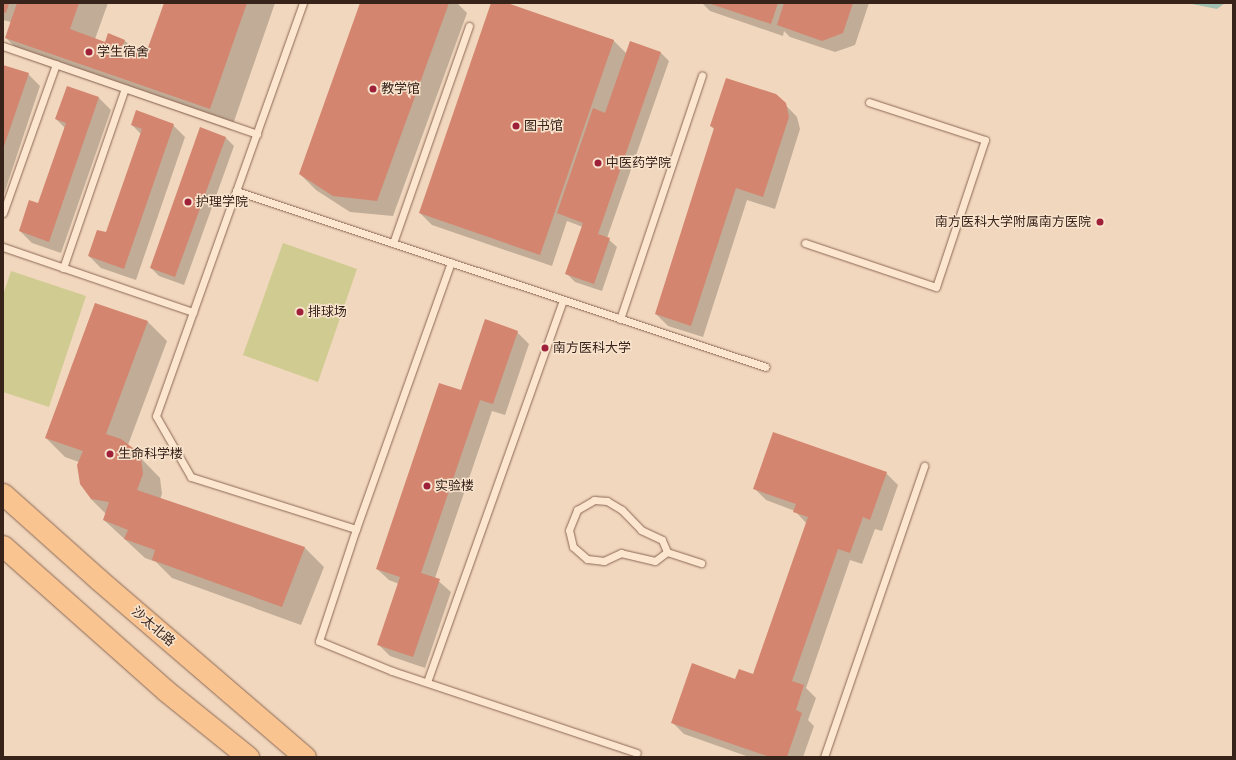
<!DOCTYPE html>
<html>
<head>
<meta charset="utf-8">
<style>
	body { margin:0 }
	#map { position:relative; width:1236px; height:760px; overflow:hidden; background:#f1d7bd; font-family:Lora,"Noto Sans SC",serif }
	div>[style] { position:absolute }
	.green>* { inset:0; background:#d0cb90 }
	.water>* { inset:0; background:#a1c2b2 }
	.shadow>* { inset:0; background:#0003 }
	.building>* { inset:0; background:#d3856f }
	.roads { filter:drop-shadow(0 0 1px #8b6754) drop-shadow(0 0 1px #8b6754) }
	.lane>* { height:7px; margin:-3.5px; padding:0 3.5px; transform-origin:3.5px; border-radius:3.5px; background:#fce6d0 }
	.primary>* { height:21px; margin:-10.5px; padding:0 10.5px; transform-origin:10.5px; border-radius:10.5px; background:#f9c490 }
	.dots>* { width:11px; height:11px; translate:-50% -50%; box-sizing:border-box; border:2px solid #f8e3cd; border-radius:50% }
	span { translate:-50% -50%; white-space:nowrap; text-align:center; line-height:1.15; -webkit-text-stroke:3px #f8e3cd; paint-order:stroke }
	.poi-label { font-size:13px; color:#38231b }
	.left { translate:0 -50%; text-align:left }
	.right { translate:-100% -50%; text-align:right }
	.street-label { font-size:13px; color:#38231b }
	.frame { position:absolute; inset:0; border:4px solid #38231b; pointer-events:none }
</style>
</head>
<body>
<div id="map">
	<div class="green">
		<i style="clip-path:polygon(283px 243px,357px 269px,318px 382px,243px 355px)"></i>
		<i style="clip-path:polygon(11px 271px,86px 296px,49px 407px,3px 392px,3px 295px)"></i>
	</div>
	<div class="water">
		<i style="clip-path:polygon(1187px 3px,1225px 3px,1217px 9px)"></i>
	</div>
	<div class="shadow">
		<i style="clip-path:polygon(3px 3px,108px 3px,95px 39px,106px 43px,109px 35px,125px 41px,145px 58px,165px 3px,275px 3px,231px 130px,27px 59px,6px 38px,11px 22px,3px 20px)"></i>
		<i style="clip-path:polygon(361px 3px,457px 3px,467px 13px,393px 216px,350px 212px,316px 190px,300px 174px)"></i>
		<i style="clip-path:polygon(492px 3px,504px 3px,613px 40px,627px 54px,631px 42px,661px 53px,669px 61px,607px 238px,617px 247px,602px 291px,575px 282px,567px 274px,583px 227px,567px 221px,552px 266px,432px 225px,420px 213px)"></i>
		<i style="clip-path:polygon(702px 3px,869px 3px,855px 45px,835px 52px,790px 37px,784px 31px,783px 36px,710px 11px)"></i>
		<i style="clip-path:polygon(3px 66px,28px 74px,40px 86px,3px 197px)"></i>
		<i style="clip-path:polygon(67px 87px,99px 98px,111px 110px,61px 253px,32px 243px,20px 231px,39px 205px,65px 128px,56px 119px)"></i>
		<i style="clip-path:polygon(775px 94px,797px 117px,800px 129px,775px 209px,747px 200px,703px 337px,668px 326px,656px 314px,715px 130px,711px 126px)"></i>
		<i style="clip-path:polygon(132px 125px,173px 125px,185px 137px,136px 280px,101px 268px,89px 256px,106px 234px,141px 134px)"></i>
		<i style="clip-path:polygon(225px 137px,234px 146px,184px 285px,159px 276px,151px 268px)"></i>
		<i style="clip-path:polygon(95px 304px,148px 322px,167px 341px,128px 445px,160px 478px,162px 494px,160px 499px,305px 548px,324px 567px,301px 625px,172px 578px,156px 562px,145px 558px,104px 520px,106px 514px,91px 499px,79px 462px,65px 457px,46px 438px)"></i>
		<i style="clip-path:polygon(517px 332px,529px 344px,505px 415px,492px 411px,435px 578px,451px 592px,425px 668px,390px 656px,378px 644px,399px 584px,389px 580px,377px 569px,461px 392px)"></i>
		<i style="clip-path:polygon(886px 473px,898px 485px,882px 531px,875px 529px,862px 564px,850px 560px,806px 688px,816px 698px,808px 720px,814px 726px,803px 757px,749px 757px,684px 734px,672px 722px,736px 680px,754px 675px,807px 524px,795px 511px,766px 500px,754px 488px)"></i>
	</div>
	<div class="building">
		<i style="clip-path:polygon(3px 3px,9px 3px,6px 13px,3px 12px)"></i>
		<i style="clip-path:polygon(17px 3px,79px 3px,70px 29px,105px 42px,108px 33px,125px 40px,122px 48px,145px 56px,164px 3px,247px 3px,210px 109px,5px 38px)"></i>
		<i style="clip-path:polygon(360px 3px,449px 3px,377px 201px,333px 196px,299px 174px)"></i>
		<i style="clip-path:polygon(491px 3px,507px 3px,614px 40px,540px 255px,419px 213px)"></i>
		<i style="clip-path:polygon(708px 3px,778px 3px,771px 24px)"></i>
		<i style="clip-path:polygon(784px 3px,853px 3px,843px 33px,822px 41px,777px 25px)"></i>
		<i style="clip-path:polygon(630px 41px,661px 52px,598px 234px,610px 238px,594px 284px,565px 274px,583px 223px,557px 213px,593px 108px,605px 113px)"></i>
		<i style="clip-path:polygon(3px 65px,29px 73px,3px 149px)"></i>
		<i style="clip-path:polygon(726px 78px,776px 94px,786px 103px,789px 117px,763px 197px,736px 188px,691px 326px,655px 314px,714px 128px,710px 126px)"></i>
		<i style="clip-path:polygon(67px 86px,99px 97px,49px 242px,19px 231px,29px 200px,38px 203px,66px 123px,55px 119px)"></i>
		<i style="clip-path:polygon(136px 110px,174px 124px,124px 269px,88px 256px,97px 230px,106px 232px,142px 129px,131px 125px)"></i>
		<i style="clip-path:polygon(200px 127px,226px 137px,175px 277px,150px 268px)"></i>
		<i style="clip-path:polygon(95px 303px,148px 321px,106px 434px,121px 439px,133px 448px,141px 458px,143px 474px,137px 490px,305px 547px,282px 607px,152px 560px,155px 550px,124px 539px,128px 530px,103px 520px,109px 502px,91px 499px,80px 484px,77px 465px,83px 451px,45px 438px)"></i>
		<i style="clip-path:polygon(485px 319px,518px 331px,493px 404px,480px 400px,421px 573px,440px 579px,413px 657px,377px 645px,400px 577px,376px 569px,439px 383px,461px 390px)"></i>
		<i style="clip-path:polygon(773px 432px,887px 472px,870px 520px,863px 517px,850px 553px,838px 549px,792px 681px,804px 685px,796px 710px,802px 713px,787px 757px,770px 757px,671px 723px,692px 663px,735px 679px,739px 669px,753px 674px,808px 517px,793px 512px,796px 504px,753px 489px)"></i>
	</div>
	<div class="roads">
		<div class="lane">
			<i style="left:303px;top:3px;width:438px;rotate:109.6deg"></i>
			<i style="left:156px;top:416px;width:70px;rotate:60.2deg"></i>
			<i style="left:191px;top:477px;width:173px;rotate:17.5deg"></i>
			<i style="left:356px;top:529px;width:118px;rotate:108.3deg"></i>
			<i style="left:319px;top:641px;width:79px;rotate:22.3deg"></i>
			<i style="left:392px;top:671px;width:258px;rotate:18.5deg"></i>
			<i style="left:3px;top:46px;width:269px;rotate:19.1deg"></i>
			<i style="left:236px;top:191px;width:558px;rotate:18.37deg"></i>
			<i style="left:3px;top:213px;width:158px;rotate:-70.4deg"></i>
			<i style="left:393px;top:243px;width:230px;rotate:-70.7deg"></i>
			<i style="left:805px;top:243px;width:138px;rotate:18.6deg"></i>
			<i style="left:936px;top:287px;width:155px;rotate:-71.6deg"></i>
			<i style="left:985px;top:140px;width:122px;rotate:-161.9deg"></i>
			<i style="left:3px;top:247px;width:201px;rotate:18.9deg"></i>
			<i style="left:63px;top:268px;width:190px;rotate:-71deg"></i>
			<i style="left:620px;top:319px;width:257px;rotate:-71.4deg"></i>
			<i style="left:594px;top:500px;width:13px;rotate:4deg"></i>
			<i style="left:607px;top:501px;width:17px;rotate:31deg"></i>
			<i style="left:622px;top:510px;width:28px;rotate:46deg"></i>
			<i style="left:641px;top:530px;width:23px;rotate:25deg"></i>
			<i style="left:662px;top:540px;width:13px;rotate:67deg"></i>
			<i style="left:667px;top:552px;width:15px;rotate:143deg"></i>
			<i style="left:655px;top:561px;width:35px;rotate:-167deg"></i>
			<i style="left:621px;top:553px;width:19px;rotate:155deg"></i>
			<i style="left:604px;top:561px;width:17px;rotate:-173deg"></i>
			<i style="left:587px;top:559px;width:18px;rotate:-139deg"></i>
			<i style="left:573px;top:547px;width:17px;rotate:-103deg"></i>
			<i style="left:569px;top:530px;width:22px;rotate:-68deg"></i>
			<i style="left:577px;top:510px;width:20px;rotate:-30deg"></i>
			<i style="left:356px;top:529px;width:283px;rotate:-70.4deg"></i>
			<i style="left:667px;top:552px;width:36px;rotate:18deg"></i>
			<i style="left:427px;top:682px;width:405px;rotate:-70.4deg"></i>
			<i style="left:824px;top:757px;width:308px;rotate:-71deg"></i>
		</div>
		<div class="primary">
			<i style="left:3px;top:494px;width:127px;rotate:41.8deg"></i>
			<i style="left:98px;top:579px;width:273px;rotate:40.7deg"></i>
			<i style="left:3px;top:546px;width:217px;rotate:41.6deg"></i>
			<i style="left:165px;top:690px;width:107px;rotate:38.9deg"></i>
		</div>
	</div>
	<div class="dots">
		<i style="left:89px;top:52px;background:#9e2039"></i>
		<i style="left:373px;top:89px;background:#9e2039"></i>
		<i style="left:516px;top:126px;background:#9e2039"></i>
		<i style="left:598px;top:163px;background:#9e2039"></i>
		<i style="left:188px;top:202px;background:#9e2039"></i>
		<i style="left:1100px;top:222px;background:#9e2039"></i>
		<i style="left:300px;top:312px;background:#9e2039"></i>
		<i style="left:545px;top:348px;background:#9e2039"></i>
		<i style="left:110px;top:454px;background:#9e2039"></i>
		<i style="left:427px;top:486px;background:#9e2039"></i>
	</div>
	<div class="poi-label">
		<span class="left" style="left:97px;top:52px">学生宿舍</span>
		<span class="left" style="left:381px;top:89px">教学馆</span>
		<span class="left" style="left:524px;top:126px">图书馆</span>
		<span class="left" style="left:606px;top:163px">中医药学院</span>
		<span class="left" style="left:196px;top:202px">护理学院</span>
		<span class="right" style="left:1091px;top:222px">南方医科大学附属南方医院</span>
		<span class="left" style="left:308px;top:312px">排球场</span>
		<span class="left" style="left:553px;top:348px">南方医科大学</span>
		<span class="left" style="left:118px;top:454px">生命科学楼</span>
		<span class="left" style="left:435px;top:486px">实验楼</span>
	</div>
	<div class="street-label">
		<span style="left:153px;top:627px;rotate:41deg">沙太北路</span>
	</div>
	<div class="frame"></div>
</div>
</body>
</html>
